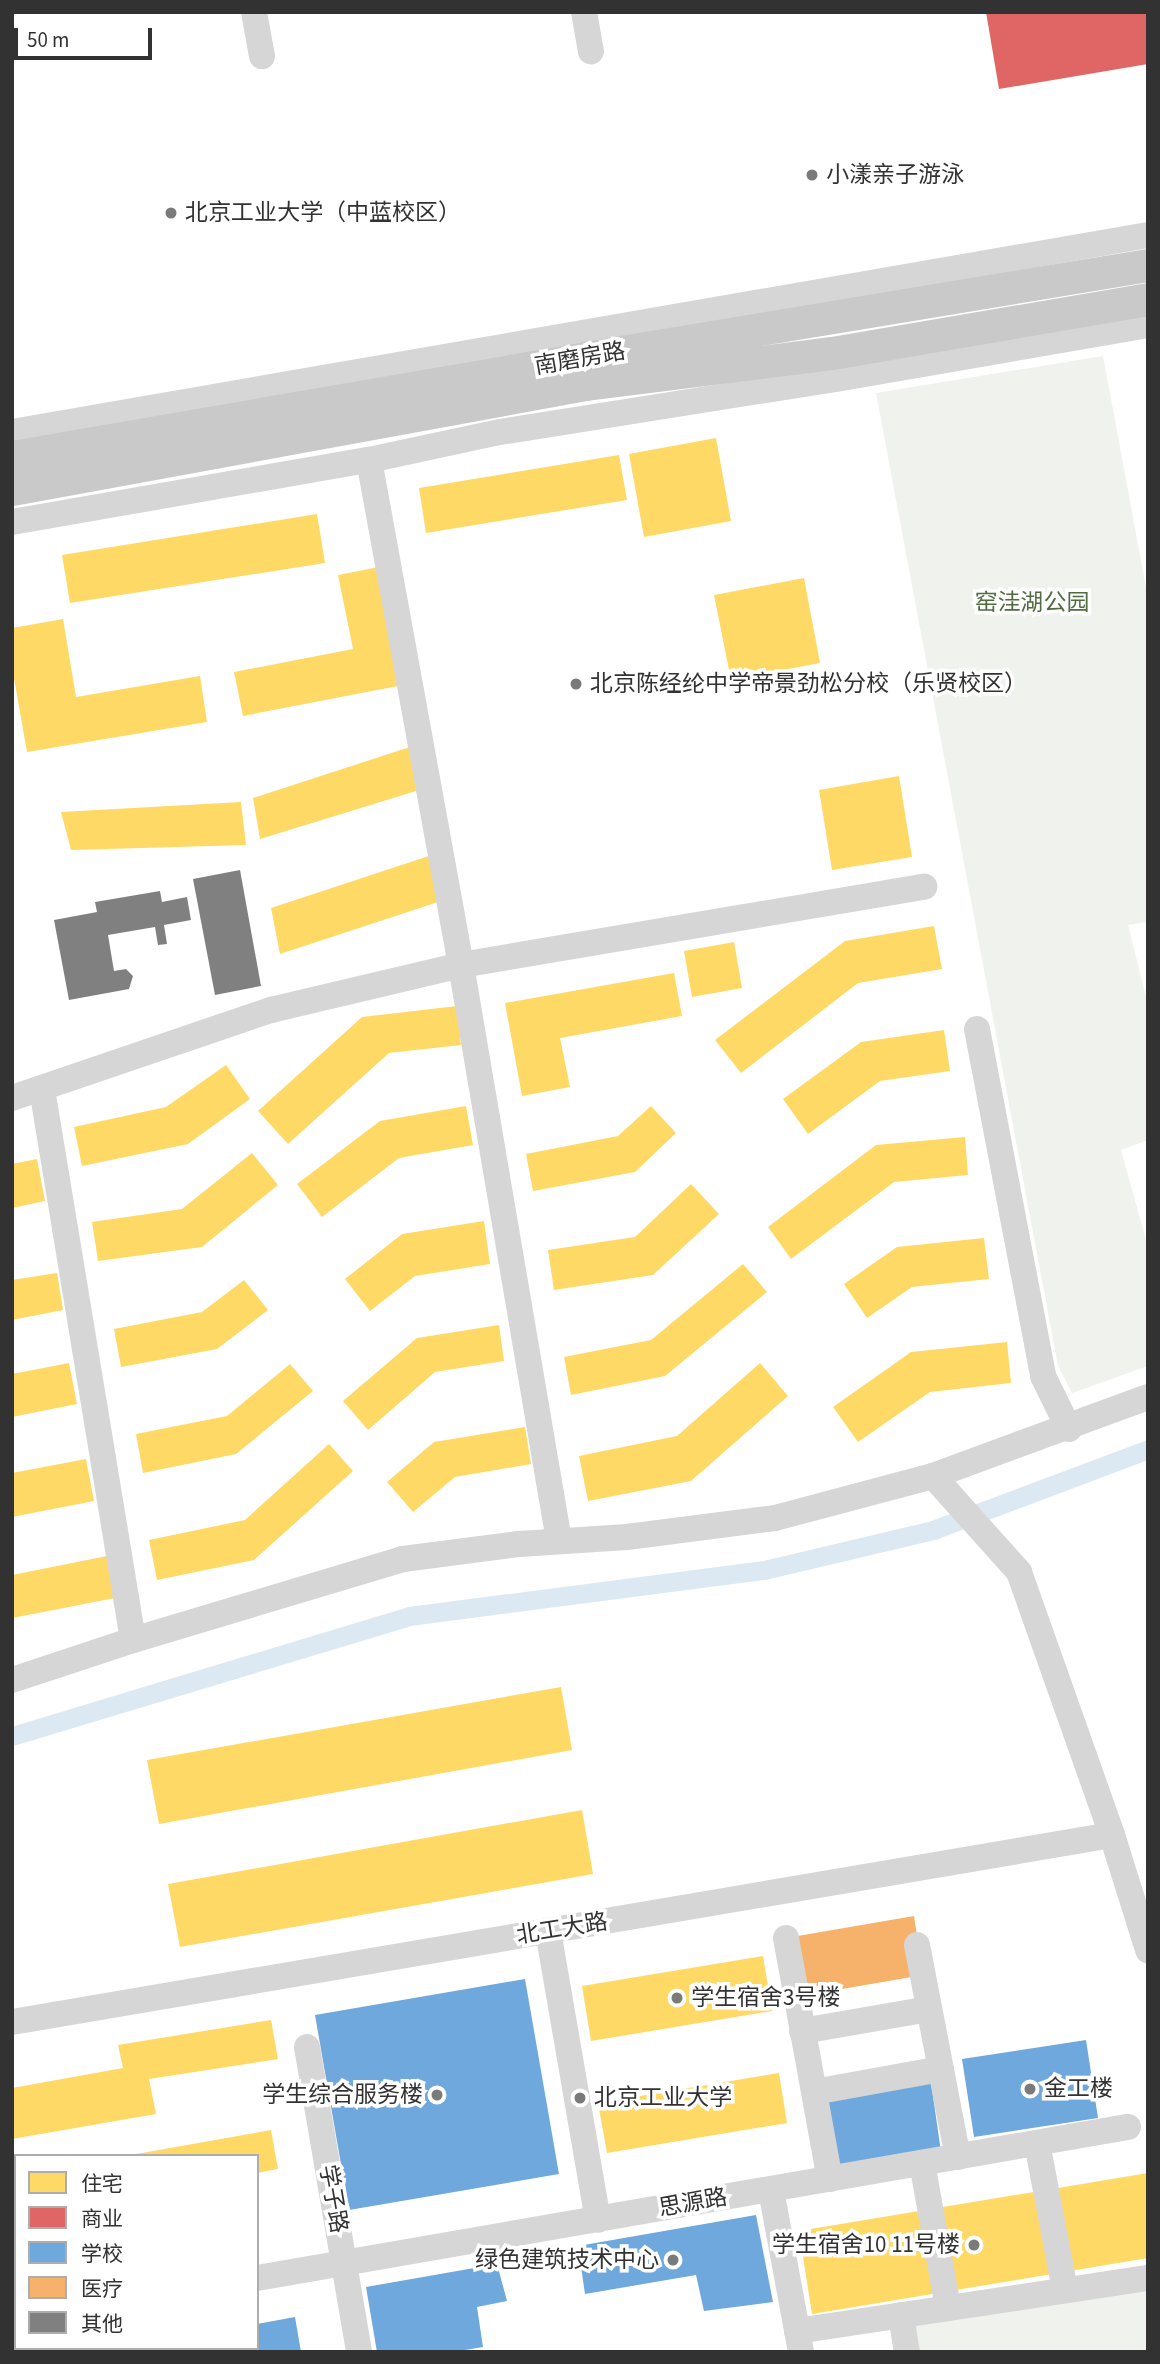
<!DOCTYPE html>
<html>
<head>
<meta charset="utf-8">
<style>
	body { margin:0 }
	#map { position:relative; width:1160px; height:2364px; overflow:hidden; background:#fff; font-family:"Source Sans 3","Noto Sans SC",sans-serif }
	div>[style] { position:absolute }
	.green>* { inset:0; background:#f0f3ed }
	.homes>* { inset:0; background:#ffd966 }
	.shops>* { inset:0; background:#e06666 }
	.schools>* { inset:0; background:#6fa8dc }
	.health>* { inset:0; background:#f6b26b }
	.canal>* { height:19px; margin:-9.5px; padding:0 9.5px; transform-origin:9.5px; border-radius:9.5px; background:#dde9f2 }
	.building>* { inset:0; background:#808080 }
	.minor>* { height:26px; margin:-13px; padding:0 13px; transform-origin:13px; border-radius:13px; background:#d6d6d6 }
	.major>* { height:33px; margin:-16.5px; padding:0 16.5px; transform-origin:16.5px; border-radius:16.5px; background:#c9c9c9 }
	.dots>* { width:19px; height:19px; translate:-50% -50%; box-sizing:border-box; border:4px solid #fff; border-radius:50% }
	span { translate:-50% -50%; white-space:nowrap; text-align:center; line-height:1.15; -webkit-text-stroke:7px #fff; paint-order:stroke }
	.poi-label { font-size:23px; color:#323232 }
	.left { translate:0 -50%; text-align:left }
	.right { translate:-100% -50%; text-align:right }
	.street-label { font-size:23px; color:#323232 }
	.park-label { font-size:23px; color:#526c41 }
	.frame { position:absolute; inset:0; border:14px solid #323232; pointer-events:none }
	.legend { position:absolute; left:14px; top:2154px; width:245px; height:196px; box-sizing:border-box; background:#fff; border:2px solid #adadad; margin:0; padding:9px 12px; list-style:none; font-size:21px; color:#323232 }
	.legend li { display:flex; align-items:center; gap:14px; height:35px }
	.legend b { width:35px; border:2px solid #adadad }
	.scale { position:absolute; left:14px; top:28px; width:138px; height:32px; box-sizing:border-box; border:4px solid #323232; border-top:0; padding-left:9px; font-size:21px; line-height:24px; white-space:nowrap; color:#323232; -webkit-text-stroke:5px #fff; paint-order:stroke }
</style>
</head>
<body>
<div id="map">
	<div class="green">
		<i style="clip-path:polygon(1103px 356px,1148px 598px,1148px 922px,1128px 925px,1148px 1005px,1148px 1140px,1121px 1150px,1148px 1247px,1148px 1366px,1072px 1393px,1058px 1366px,876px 393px)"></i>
		<i style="clip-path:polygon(1148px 2289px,1148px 2352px,919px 2352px,915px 2326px)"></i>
	</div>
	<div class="homes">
		<i style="clip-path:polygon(716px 438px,731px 521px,644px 537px,629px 454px)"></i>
		<i style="clip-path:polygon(619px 455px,627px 500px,426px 533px,419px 488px)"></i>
		<i style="clip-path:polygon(317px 514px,325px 563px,70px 603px,62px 555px)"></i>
		<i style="clip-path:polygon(379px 567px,403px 685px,243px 716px,234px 672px,353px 649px,338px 575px)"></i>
		<i style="clip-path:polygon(804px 578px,820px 663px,731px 680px,714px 595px)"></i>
		<i style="clip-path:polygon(63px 619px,76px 697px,200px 676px,207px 722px,27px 752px,12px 667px,12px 628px)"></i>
		<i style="clip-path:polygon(410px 747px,416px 791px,260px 839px,253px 798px)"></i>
		<i style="clip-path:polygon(899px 776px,912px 857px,832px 870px,819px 790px)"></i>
		<i style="clip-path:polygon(241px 802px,246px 845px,71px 850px,61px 812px)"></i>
		<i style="clip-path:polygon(432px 855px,438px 902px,280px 954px,271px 908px)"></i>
		<i style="clip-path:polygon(934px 926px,942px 969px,858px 983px,741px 1073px,715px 1040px,845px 941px)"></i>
		<i style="clip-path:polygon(734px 942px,742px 988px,692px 997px,684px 951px)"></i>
		<i style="clip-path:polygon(674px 973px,682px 1016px,560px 1038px,570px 1087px,522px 1096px,505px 1003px)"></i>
		<i style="clip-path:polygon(457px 1006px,461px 1045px,389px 1053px,288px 1144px,258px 1111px,362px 1017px)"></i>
		<i style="clip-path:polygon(944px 1030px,950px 1071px,880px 1081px,808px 1134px,783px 1099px,861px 1042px)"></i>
		<i style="clip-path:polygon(226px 1065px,250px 1099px,188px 1144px,82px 1166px,74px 1127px,166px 1107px)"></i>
		<i style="clip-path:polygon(466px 1106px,473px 1145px,399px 1158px,322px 1217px,297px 1184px,380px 1121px)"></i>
		<i style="clip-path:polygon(651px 1106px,676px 1133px,635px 1172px,533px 1191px,526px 1154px,618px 1136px)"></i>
		<i style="clip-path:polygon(965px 1137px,968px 1175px,894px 1182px,791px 1259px,768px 1227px,876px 1145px)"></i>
		<i style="clip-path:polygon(252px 1153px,278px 1185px,202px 1247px,98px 1261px,92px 1222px,182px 1209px)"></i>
		<i style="clip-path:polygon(37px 1159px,45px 1201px,12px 1208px,12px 1164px)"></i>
		<i style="clip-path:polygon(691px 1184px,719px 1214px,653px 1275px,554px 1290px,548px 1250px,635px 1237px)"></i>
		<i style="clip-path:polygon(484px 1221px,490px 1264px,415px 1276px,370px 1311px,345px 1279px,402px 1234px)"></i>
		<i style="clip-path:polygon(984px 1238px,989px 1279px,912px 1287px,867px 1318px,844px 1284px,897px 1247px)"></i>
		<i style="clip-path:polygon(743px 1264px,767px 1292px,665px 1376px,571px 1395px,564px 1357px,651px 1340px)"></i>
		<i style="clip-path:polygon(57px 1273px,63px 1310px,12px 1320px,12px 1280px)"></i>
		<i style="clip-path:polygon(244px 1280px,268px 1310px,217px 1349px,121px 1367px,114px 1329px,202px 1312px)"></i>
		<i style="clip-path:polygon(499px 1325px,504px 1361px,435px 1372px,368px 1430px,343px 1401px,417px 1338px)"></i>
		<i style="clip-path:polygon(1007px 1342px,1011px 1383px,930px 1392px,858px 1442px,833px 1407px,911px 1352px)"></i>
		<i style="clip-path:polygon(69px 1363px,77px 1404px,12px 1417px,12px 1374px)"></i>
		<i style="clip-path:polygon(760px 1363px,788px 1396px,691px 1481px,588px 1501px,579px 1456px,677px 1436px)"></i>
		<i style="clip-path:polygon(290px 1364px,313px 1391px,236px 1454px,143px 1473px,136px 1434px,227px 1416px)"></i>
		<i style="clip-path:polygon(525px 1427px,531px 1464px,455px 1477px,413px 1512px,387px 1482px,434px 1442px)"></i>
		<i style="clip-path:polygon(329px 1444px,353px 1471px,254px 1560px,157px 1580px,149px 1540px,245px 1520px)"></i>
		<i style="clip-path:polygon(86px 1459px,94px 1501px,12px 1517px,12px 1473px)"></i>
		<i style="clip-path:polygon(107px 1556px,115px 1598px,12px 1618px,12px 1575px)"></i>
		<i style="clip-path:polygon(561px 1687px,572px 1750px,159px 1824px,147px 1760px)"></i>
		<i style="clip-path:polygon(582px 1810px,593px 1874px,180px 1947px,168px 1884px)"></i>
		<i style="clip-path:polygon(763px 1956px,772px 2011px,591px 2041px,582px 1986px)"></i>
		<i style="clip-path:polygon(271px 2020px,278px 2059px,149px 2079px,156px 2114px,12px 2139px,12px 2088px,123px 2068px,118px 2045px)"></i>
		<i style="clip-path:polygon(779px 2073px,787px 2123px,607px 2153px,598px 2103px)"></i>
		<i style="clip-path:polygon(271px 2130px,278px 2169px,257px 2173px,257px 2156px,125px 2156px)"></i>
		<i style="clip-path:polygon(1148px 2173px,1148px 2258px,812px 2314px,799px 2231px)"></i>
		<i style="clip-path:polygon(12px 2198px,16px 2198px,16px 2249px,12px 2250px)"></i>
	</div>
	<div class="shops">
		<i style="clip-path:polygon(986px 12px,1148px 12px,1148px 64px,999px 89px)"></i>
	</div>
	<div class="schools">
		<i style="clip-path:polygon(525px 1979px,559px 2174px,349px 2210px,315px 2015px)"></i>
		<i style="clip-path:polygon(1086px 2040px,1098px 2118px,974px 2137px,962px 2059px)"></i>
		<i style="clip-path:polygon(931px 2082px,941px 2152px,836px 2169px,823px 2098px)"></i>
		<i style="clip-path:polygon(756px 2215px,773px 2302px,704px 2311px,696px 2275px,585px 2294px,578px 2246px)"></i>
		<i style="clip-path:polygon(497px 2264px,507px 2301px,477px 2307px,483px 2347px,453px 2352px,377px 2352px,366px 2287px)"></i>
		<i style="clip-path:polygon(295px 2317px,301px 2352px,246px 2352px,246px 2348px,257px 2348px,257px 2324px)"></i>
	</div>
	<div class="health">
		<i style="clip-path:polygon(914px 1916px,923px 1975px,796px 1997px,786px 1938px)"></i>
	</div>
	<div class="canal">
		<i style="left:12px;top:1736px;width:415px;rotate:-16.8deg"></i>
		<i style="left:409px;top:1616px;width:358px;rotate:-7.4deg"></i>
		<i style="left:764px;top:1570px;width:174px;rotate:-13.3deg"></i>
		<i style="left:933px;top:1530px;width:230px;rotate:-20.6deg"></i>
	</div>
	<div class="building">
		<i style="clip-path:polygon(240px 870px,261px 986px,215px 995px,193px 879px)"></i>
		<i style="clip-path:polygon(160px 891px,162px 902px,187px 897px,191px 920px,164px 925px,167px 944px,158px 945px,155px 927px,108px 935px,114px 971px,126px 969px,133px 976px,129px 989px,69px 1000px,54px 920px,97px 912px,95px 902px)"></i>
	</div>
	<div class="minor">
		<i style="left:254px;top:12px;width:45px;rotate:79.7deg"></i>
		<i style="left:584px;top:12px;width:40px;rotate:80deg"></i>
		<i style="left:12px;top:432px;width:1153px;rotate:-9.84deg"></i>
		<i style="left:369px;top:460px;width:513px;rotate:79.68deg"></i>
		<i style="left:461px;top:965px;width:584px;rotate:80.34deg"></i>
		<i style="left:12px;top:522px;width:362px;rotate:-9.9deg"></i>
		<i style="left:369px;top:460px;width:134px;rotate:-12.1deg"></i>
		<i style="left:500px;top:432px;width:340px;rotate:-9deg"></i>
		<i style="left:836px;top:379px;width:317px;rotate:-9.8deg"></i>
		<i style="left:977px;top:1029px;width:353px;rotate:79.2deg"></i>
		<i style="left:1043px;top:1376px;width:59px;rotate:63.9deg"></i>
		<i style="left:42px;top:1089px;width:558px;rotate:80.62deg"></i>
		<i style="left:12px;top:1098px;width:274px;rotate:-18.8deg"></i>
		<i style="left:271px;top:1010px;width:195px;rotate:-13.3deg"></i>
		<i style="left:461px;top:965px;width:470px;rotate:-9.6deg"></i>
		<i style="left:933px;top:1476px;width:129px;rotate:48.1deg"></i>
		<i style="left:1019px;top:1572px;width:279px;rotate:70.5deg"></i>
		<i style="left:1112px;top:1835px;width:121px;rotate:72.6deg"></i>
		<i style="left:12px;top:1680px;width:127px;rotate:-18.3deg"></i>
		<i style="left:133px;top:1640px;width:282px;rotate:-16.7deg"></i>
		<i style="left:403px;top:1559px;width:117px;rotate:-7.4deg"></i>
		<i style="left:519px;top:1544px;width:108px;rotate:-3.7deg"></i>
		<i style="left:627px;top:1537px;width:149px;rotate:-7.3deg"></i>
		<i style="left:775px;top:1518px;width:163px;rotate:-14.9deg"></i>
		<i style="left:933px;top:1476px;width:229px;rotate:-20.2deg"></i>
		<i style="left:548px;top:1931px;width:293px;rotate:80.2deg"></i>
		<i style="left:786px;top:1938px;width:245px;rotate:79.7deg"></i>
		<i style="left:917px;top:1945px;width:216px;rotate:79.1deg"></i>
		<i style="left:12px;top:2022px;width:1116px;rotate:-9.65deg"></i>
		<i style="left:802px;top:2031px;width:129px;rotate:-9.8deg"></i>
		<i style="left:307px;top:2047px;width:309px;rotate:80.3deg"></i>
		<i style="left:814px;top:2092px;width:129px;rotate:-10.3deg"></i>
		<i style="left:1037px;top:2143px;width:150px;rotate:79.2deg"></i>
		<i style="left:922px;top:2163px;width:147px;rotate:79.8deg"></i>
		<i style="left:771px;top:2190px;width:165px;rotate:79.5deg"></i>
		<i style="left:257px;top:2278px;width:884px;rotate:-9.84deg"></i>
		<i style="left:901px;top:2315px;width:37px;rotate:81deg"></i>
		<i style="left:12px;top:2320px;width:4px"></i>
		<i style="left:797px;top:2331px;width:355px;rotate:-8.6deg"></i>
	</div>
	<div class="major">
		<i style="left:12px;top:457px;width:612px;rotate:-9.79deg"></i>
		<i style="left:615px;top:353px;width:540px;rotate:-9.38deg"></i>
		<i style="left:12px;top:489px;width:584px;rotate:-10.37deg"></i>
		<i style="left:586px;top:384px;width:248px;rotate:-7.2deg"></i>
		<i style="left:832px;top:353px;width:321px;rotate:-9.7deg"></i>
	</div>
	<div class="dots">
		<i style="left:812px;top:175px;background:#7a7a7a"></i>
		<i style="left:171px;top:213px;background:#7a7a7a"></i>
		<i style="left:576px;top:684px;background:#7a7a7a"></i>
		<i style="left:677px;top:1998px;background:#7a7a7a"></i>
		<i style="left:1030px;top:2089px;background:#7a7a7a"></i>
		<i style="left:437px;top:2095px;background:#7a7a7a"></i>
		<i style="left:580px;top:2098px;background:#7a7a7a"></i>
		<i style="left:974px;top:2245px;background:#7a7a7a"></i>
		<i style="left:673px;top:2260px;background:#7a7a7a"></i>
	</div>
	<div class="poi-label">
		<span class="left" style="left:826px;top:175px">小漾亲子游泳</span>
		<span class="left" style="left:185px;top:213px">北京工业大学（中蓝校区）</span>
		<span class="left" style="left:590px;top:684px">北京陈经纶中学帝景劲松分校（乐贤校区）</span>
		<span class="left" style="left:691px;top:1998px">学生宿舍3号楼</span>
		<span class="left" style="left:1044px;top:2089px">金工楼</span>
		<span class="right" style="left:423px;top:2095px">学生综合服务楼</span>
		<span class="left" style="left:594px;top:2098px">北京工业大学</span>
		<span class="right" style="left:960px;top:2245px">学生宿舍10 11号楼</span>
		<span class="right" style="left:659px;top:2260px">绿色建筑技术中心</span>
	</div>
	<div class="street-label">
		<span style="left:580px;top:359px;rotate:-10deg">南磨房路</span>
		<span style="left:562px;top:1929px;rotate:-9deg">北工大路</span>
		<span style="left:333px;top:2199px;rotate:80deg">学子路</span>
		<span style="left:693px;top:2203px;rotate:-10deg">思源路</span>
	</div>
	<div class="park-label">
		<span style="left:1032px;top:603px">窑洼湖公园</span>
	</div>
	<div class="frame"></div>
	<ul class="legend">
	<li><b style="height:19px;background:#ffd966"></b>住宅</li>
	<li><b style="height:19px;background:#e06666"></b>商业</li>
	<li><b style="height:19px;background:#6fa8dc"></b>学校</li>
	<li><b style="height:19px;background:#f6b26b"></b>医疗</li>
	<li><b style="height:19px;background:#808080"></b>其他</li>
	</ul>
	<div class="scale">50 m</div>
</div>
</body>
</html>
